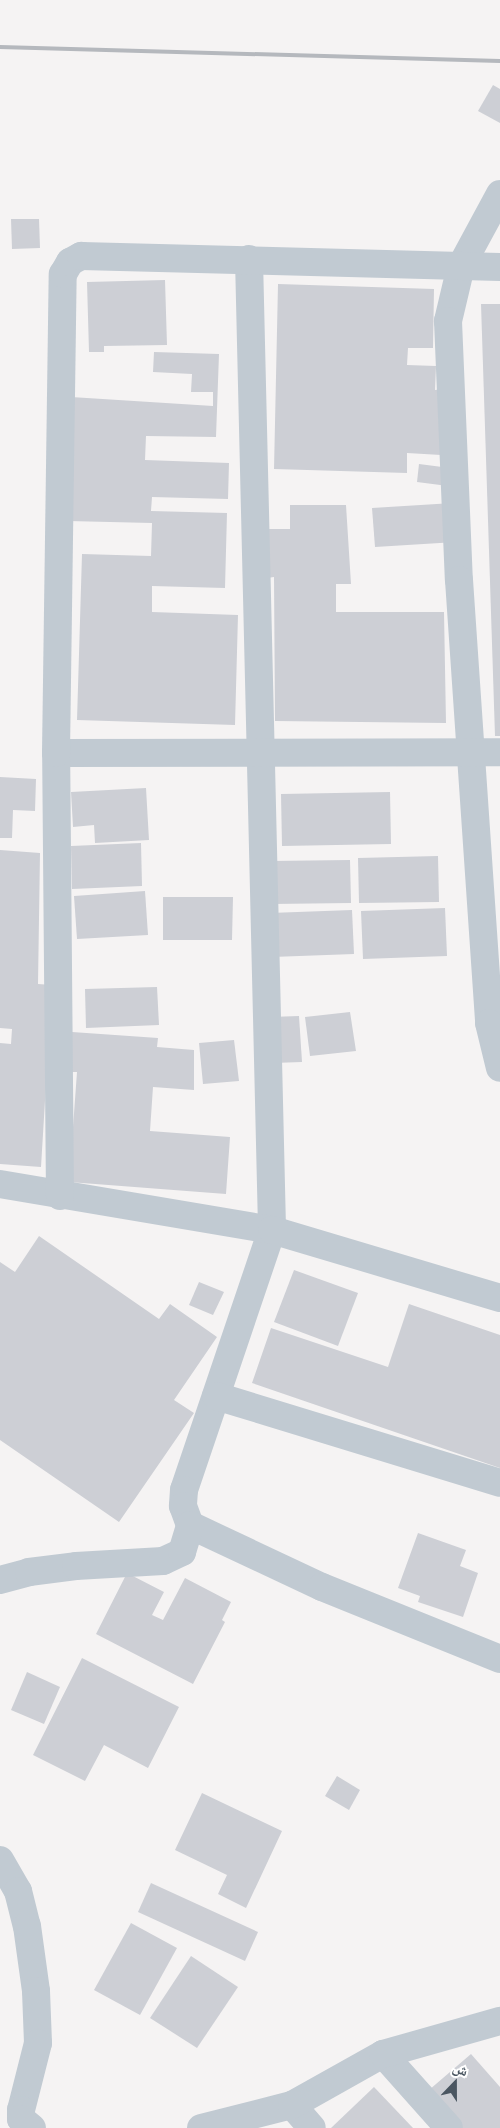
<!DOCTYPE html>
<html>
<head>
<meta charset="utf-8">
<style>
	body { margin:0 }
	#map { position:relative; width:500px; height:2128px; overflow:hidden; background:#f5f3f3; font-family:Quicksand,"Noto Naskh Arabic",sans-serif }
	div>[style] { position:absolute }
	.building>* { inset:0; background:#cdcfd5 }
	.minor>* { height:28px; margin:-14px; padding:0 14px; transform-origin:14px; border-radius:14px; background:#c1cad2 }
	.rail>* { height:4px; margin:-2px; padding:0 2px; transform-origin:2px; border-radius:2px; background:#b5b8bd }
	span { translate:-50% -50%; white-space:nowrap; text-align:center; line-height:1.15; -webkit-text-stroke:4px #fff; paint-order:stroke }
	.north { position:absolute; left:430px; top:2058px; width:50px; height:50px; -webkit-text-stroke:4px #fff; paint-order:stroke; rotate:22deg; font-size:14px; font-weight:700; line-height:20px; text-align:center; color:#4a5661 }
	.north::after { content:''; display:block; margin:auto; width:18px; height:22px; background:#4a5661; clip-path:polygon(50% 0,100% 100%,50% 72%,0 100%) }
</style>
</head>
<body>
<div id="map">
	<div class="building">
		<i style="clip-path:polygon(493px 85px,500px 89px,500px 123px,478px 111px)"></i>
		<i style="clip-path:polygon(11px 219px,39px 219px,40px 248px,12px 249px)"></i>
		<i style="clip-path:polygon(165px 280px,167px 345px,104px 346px,104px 352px,89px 352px,87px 282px)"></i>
		<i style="clip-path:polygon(278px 284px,434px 289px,433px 348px,408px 348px,407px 365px,436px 366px,435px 390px,443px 389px,441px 455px,407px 453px,407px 473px,274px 469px)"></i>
		<i style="clip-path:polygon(481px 304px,500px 304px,500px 736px,495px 736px)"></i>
		<i style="clip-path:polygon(154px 352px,219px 354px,216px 437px,146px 436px,145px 460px,229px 463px,228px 499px,152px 497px,151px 511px,227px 513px,225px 588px,152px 586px,152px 612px,238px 615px,235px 725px,77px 720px,82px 554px,151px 556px,152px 523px,68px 521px,71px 397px,213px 406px,213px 392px,191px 392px,192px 374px,153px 372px)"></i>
		<i style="clip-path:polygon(419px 464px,450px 468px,448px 486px,417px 482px)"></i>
		<i style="clip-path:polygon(453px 503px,456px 542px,375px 547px,372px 508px)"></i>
		<i style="clip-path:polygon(290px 505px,346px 505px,351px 584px,336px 584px,336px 612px,444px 612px,446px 723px,275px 721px,274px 577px,267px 578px,267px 529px,290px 529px)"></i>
		<i style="clip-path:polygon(0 777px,36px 779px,35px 811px,13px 810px,12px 838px,0 838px)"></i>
		<i style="clip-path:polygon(146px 788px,149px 840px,95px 843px,94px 825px,73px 827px,71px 792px)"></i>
		<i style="clip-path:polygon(390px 792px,391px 844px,282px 846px,281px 794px)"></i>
		<i style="clip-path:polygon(141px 843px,142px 886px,72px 889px,71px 846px)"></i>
		<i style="clip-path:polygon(0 850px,40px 853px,38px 984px,52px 985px,41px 1167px,0 1164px,0 1043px,11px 1044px,12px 1029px,0 1028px)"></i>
		<i style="clip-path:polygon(438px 856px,439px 902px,359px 903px,358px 858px)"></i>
		<i style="clip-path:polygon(350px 860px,351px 903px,272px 904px,271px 861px)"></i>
		<i style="clip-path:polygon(145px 891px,148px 935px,77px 939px,74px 896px)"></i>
		<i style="clip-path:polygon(163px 897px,233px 897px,232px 940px,163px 940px)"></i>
		<i style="clip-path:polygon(445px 908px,447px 956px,363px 959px,361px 911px)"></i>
		<i style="clip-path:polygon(352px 910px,354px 954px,272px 957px,270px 913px)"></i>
		<i style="clip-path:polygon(157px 987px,159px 1025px,86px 1028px,85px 989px)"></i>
		<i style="clip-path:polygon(350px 1012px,356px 1051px,310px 1056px,305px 1017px)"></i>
		<i style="clip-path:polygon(299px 1016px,302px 1062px,273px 1063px,270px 1017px)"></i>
		<i style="clip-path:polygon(72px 1032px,158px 1038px,157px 1047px,194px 1050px,194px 1090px,153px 1087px,150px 1131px,230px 1137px,226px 1194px,69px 1182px,77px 1072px,69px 1072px)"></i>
		<i style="clip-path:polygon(234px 1040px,239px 1081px,203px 1084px,199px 1043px)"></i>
		<i style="clip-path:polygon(39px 1236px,159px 1319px,170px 1304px,217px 1337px,174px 1400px,194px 1413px,119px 1522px,0 1440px,0 1262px,15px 1272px)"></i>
		<i style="clip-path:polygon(294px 1270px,358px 1293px,338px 1346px,274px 1322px)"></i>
		<i style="clip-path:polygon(199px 1282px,224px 1292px,213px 1315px,189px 1305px)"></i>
		<i style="clip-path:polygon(409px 1304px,500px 1335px,500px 1468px,252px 1383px,271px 1328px,388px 1367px)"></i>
		<i style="clip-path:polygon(418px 1533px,466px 1550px,460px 1566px,478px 1573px,463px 1617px,418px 1602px,420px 1596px,398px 1588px)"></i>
		<i style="clip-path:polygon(127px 1573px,164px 1592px,152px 1615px,163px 1620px,185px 1578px,231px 1602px,222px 1620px,225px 1622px,193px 1684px,96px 1634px)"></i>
		<i style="clip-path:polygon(82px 1658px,179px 1707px,148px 1768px,104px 1745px,85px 1781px,33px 1755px)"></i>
		<i style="clip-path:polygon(27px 1672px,60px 1687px,44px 1724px,11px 1710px)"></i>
		<i style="clip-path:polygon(337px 1776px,360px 1790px,349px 1810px,325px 1796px)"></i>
		<i style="clip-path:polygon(202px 1793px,282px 1831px,246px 1908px,218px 1894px,227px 1875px,175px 1850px)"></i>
		<i style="clip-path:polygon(151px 1883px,258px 1932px,245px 1961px,138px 1912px)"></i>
		<i style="clip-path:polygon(131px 1923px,177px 1948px,140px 2015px,94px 1990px)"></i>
		<i style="clip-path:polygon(191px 1956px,238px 1987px,197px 2048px,150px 2018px)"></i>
		<i style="clip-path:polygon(471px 2054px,500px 2087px,500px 2128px,438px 2128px,415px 2102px)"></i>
		<i style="clip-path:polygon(374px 2087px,413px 2128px,331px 2128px)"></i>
	</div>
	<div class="minor">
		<i style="left:500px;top:194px;width:82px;rotate:118.4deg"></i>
		<i style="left:461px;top:266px;width:57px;rotate:103.3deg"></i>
		<i style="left:448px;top:321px;width:259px;rotate:87.6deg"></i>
		<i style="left:459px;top:580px;width:444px;rotate:86.1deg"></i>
		<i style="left:489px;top:1023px;width:46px;rotate:76.3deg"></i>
		<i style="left:249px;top:259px;width:971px;rotate:88.64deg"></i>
		<i style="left:272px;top:1230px;width:274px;rotate:108.7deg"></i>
		<i style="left:184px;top:1490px;width:16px;rotate:94deg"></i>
		<i style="left:183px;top:1506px;width:20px;rotate:70deg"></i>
		<i style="left:190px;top:1525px;width:146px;rotate:25.2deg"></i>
		<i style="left:322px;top:1587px;width:192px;rotate:22deg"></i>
		<i style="left:56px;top:753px;width:444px;rotate:-0.1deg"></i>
		<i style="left:0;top:1184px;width:276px;rotate:9.6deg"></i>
		<i style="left:272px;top:1230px;width:238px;rotate:16.6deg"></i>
		<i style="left:60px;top:1196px;width:443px;rotate:-90.5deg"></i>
		<i style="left:56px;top:753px;width:479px;rotate:-89.2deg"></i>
		<i style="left:63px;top:274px;width:14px;rotate:-60deg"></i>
		<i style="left:70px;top:262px;width:13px;rotate:-29deg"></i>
		<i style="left:81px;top:256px;width:419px;rotate:1.5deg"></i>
		<i style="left:216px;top:1396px;width:297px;rotate:17deg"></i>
		<i style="left:0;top:1580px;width:30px;rotate:-15deg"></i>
		<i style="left:29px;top:1572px;width:47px;rotate:-7.3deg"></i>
		<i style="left:76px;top:1566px;width:87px;rotate:-3.3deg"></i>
		<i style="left:163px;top:1561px;width:21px;rotate:-25deg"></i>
		<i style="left:182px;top:1552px;width:28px;rotate:-73deg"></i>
		<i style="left:0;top:1860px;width:36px;rotate:60deg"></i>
		<i style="left:18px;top:1891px;width:36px;rotate:76deg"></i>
		<i style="left:27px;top:1926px;width:66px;rotate:82.1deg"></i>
		<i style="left:36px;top:1991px;width:52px;rotate:87.8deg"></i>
		<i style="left:38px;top:2043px;width:69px;rotate:104.2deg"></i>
		<i style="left:21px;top:2110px;width:9px;rotate:90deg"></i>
		<i style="left:21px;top:2119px;width:14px;rotate:39deg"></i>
		<i style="left:383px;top:2054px;width:99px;rotate:48.3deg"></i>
		<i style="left:292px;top:2105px;width:30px;rotate:49deg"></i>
		<i style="left:201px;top:2128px;width:94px;rotate:-14.2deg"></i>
		<i style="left:292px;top:2105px;width:104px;rotate:-29.3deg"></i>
		<i style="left:383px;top:2054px;width:122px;rotate:-15.8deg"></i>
	</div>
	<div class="rail">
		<i style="left:0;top:47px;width:500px;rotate:1.6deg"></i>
	</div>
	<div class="north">ش</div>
</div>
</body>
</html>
